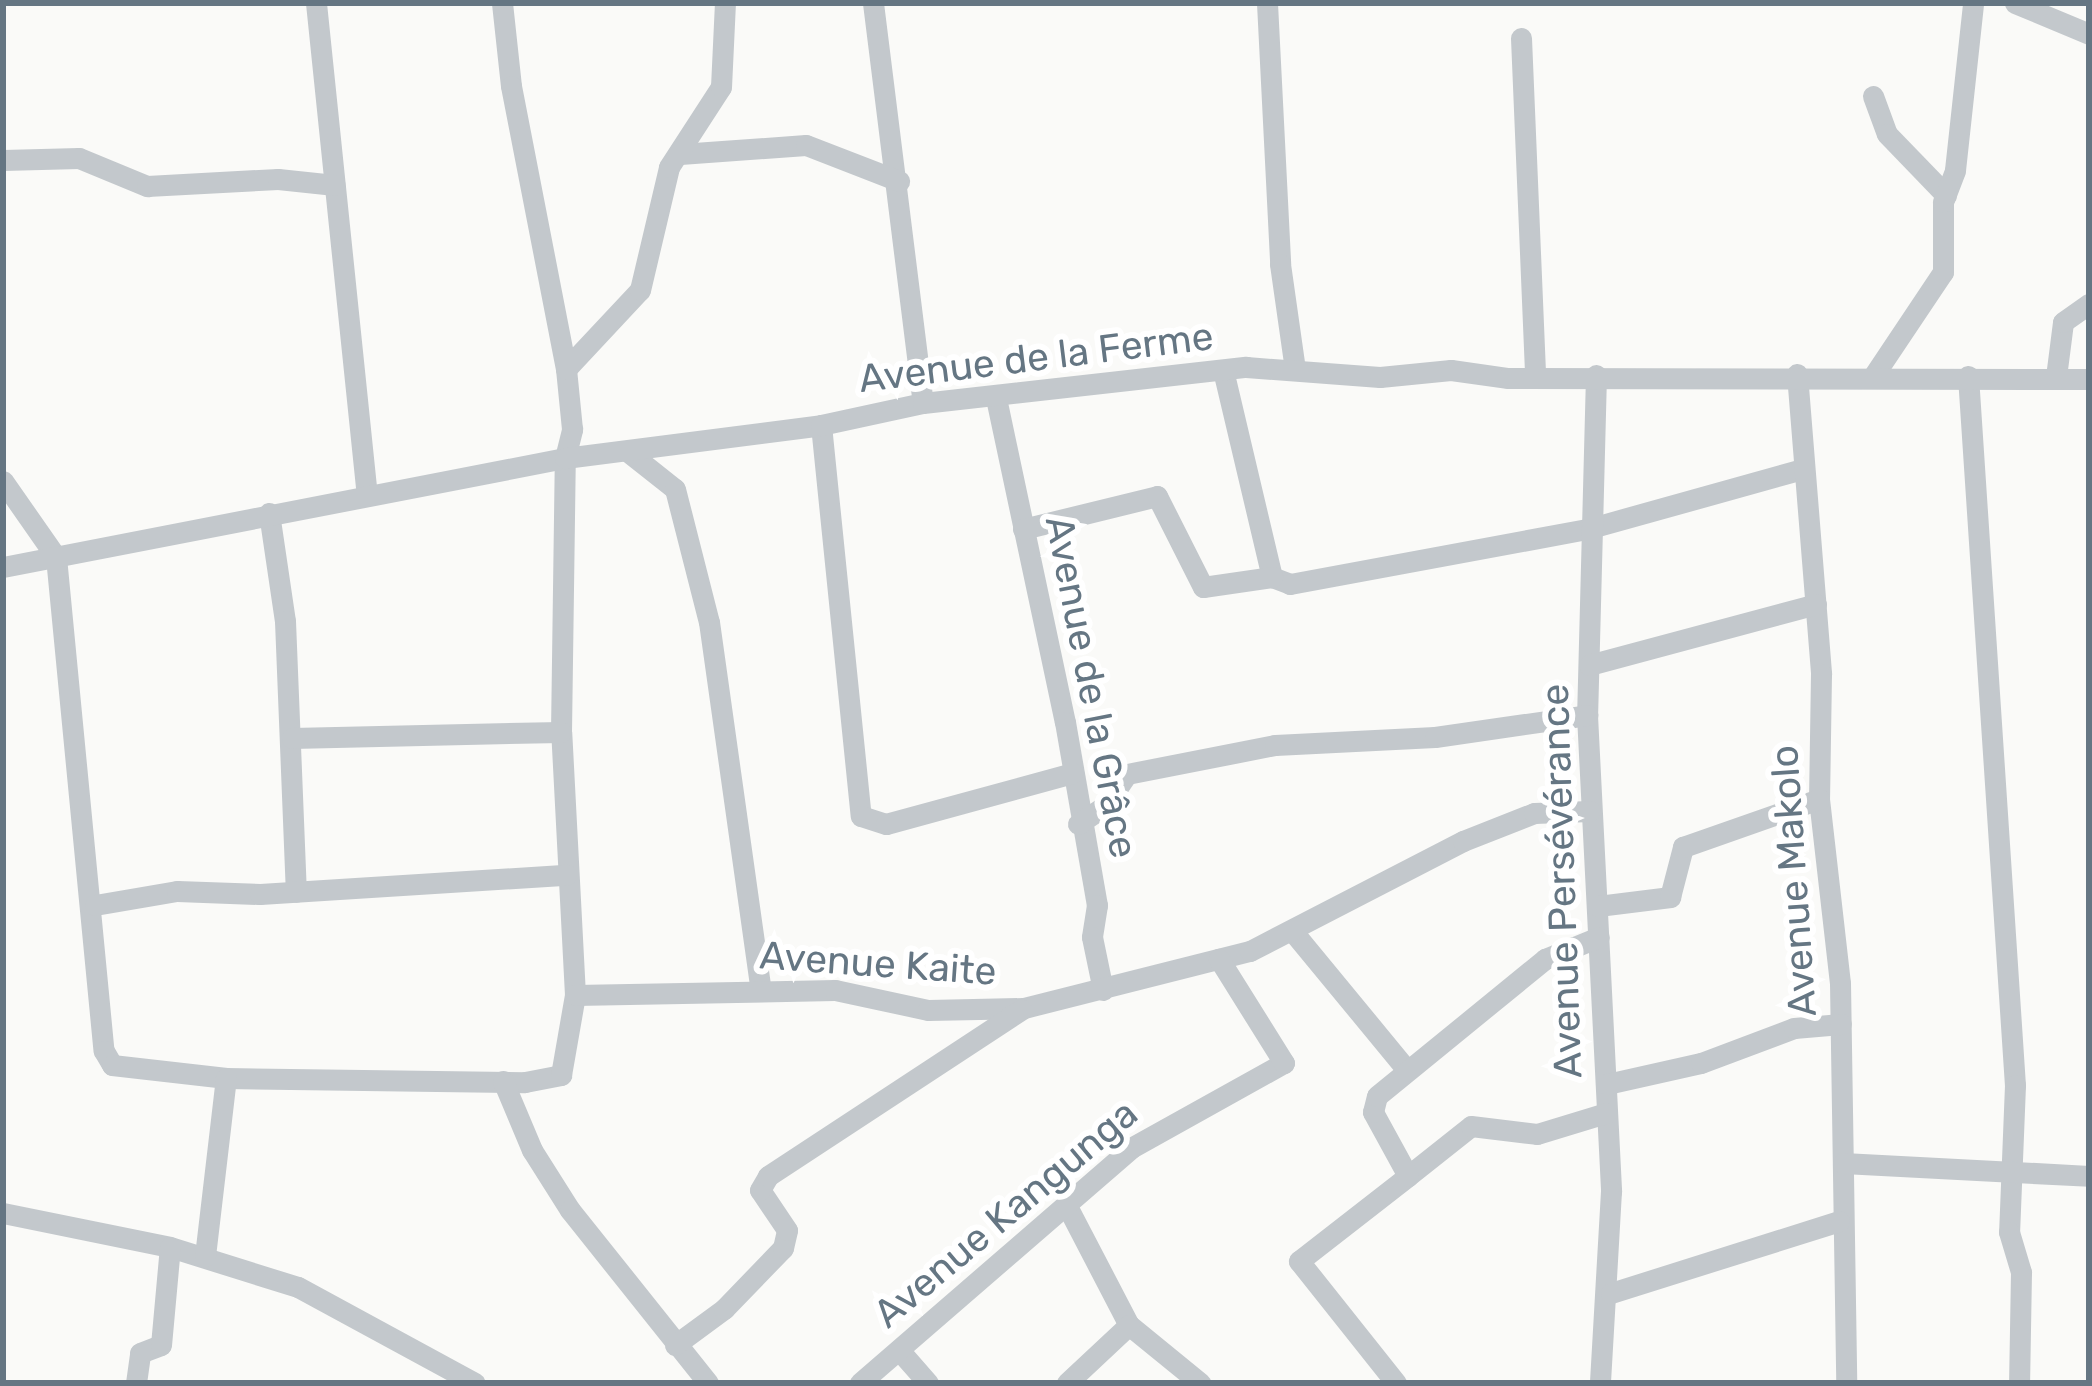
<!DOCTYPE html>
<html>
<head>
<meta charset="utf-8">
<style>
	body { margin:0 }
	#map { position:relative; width:2092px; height:1386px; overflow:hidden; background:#fafaf8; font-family:Rubik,sans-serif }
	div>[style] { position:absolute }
	.minor>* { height:21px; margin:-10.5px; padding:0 10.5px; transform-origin:10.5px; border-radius:10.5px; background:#c3c8cc }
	span { translate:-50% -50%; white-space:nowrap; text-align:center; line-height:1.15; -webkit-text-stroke:12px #fff; paint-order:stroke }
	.street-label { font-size:39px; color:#657683 }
	.frame { position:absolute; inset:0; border:6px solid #657683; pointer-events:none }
</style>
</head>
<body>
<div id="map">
	<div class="minor">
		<i style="left:316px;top:3px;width:493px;rotate:84.1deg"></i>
		<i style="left:502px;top:3px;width:83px;rotate:83.8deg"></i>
		<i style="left:511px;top:86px;width:288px;rotate:79deg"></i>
		<i style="left:873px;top:3px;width:403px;rotate:82.9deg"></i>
		<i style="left:1267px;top:3px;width:261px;rotate:87.1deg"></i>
		<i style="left:1280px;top:264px;width:107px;rotate:81.9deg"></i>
		<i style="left:2015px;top:3px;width:80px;rotate:22.7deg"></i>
		<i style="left:1521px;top:38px;width:335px;rotate:87.6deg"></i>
		<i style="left:1873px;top:96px;width:40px;rotate:69.8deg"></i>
		<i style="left:1887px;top:134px;width:85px;rotate:46deg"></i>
		<i style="left:680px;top:154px;width:126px;rotate:-4.1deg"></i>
		<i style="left:806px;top:145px;width:100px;rotate:21.2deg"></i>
		<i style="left:3px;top:160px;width:76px;rotate:-1.5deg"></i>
		<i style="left:79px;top:158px;width:74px;rotate:22.4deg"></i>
		<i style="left:147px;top:186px;width:131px;rotate:-3.1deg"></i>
		<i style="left:278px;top:179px;width:57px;rotate:6deg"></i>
		<i style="left:1223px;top:370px;width:213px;rotate:76.7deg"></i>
		<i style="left:1272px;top:577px;width:19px;rotate:21deg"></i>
		<i style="left:1290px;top:584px;width:306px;rotate:-10.5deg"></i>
		<i style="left:1591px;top:528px;width:220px;rotate:-15.6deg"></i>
		<i style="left:1797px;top:374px;width:301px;rotate:85.4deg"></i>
		<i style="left:1821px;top:674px;width:125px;rotate:90.9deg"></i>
		<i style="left:1819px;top:799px;width:185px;rotate:83.5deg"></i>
		<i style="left:1840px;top:983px;width:400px;rotate:89.1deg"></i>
		<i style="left:1596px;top:375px;width:340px;rotate:91.5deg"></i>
		<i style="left:1587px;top:715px;width:477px;rotate:87.1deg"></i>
		<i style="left:1611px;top:1191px;width:192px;rotate:93.3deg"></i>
		<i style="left:1874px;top:375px;width:124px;rotate:-56.2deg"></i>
		<i style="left:1943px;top:272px;width:70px;rotate:-90deg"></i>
		<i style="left:1943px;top:202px;width:34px;rotate:-69deg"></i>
		<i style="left:1955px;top:170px;width:168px;rotate:-83.8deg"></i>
		<i style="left:1968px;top:376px;width:711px;rotate:86.21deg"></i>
		<i style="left:2015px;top:1085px;width:147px;rotate:92.3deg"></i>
		<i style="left:2009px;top:1232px;width:42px;rotate:73.3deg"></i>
		<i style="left:2021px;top:1272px;width:111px;rotate:91deg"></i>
		<i style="left:2056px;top:377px;width:55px;rotate:-82.7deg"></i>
		<i style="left:2063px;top:322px;width:32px;rotate:-35deg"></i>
		<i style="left:996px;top:398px;width:331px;rotate:78deg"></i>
		<i style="left:1065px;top:722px;width:186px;rotate:80.1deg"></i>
		<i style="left:1097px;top:905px;width:32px;rotate:99deg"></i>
		<i style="left:1092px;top:937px;width:54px;rotate:78.3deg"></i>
		<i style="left:821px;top:425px;width:393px;rotate:84.2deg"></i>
		<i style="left:861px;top:816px;width:26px;rotate:18deg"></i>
		<i style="left:886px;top:824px;width:193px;rotate:-15.3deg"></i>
		<i style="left:627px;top:451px;width:61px;rotate:38.4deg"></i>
		<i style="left:675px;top:489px;width:137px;rotate:75.7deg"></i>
		<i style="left:709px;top:622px;width:372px;rotate:82deg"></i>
		<i style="left:3px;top:481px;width:93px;rotate:55.1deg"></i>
		<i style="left:56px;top:557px;width:496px;rotate:84.5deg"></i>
		<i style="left:104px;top:1051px;width:16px;rotate:60deg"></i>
		<i style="left:112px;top:1065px;width:115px;rotate:6.5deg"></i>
		<i style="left:226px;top:1078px;width:299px;rotate:0.8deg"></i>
		<i style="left:525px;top:1082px;width:37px;rotate:-11deg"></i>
		<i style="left:561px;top:1075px;width:81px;rotate:-80.1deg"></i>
		<i style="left:575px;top:995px;width:263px;rotate:-93deg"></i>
		<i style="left:561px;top:732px;width:274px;rotate:-89.2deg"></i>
		<i style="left:565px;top:458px;width:30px;rotate:-76deg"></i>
		<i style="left:572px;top:429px;width:60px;rotate:-95.7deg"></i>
		<i style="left:566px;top:369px;width:108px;rotate:-46.9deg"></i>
		<i style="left:640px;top:290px;width:126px;rotate:-76.7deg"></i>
		<i style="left:669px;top:167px;width:95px;rotate:-57deg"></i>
		<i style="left:721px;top:87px;width:84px;rotate:-87.3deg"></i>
		<i style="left:269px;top:513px;width:109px;rotate:81.6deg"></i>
		<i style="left:285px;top:621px;width:271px;rotate:87.7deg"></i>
		<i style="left:1023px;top:529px;width:138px;rotate:-13.8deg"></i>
		<i style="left:1157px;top:496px;width:102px;rotate:63.2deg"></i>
		<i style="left:1203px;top:587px;width:70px;rotate:-8.2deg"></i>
		<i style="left:3px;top:567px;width:572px;rotate:-10.98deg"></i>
		<i style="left:565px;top:458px;width:258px;rotate:-7.3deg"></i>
		<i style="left:821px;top:425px;width:104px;rotate:-12.2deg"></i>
		<i style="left:923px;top:403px;width:325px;rotate:-6.4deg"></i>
		<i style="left:1246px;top:367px;width:134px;rotate:4.3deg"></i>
		<i style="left:1380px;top:377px;width:71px;rotate:-5.6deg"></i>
		<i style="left:1451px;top:370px;width:58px;rotate:8deg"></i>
		<i style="left:1508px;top:378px;width:581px;rotate:0.1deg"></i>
		<i style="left:1589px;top:665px;width:235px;rotate:-15deg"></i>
		<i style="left:292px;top:738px;width:269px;rotate:-1.3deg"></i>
		<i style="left:1078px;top:824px;width:34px;rotate:-34deg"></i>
		<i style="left:1106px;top:805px;width:37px;rotate:-56deg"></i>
		<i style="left:1127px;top:774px;width:151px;rotate:-11.1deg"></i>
		<i style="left:1275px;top:745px;width:160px;rotate:-2.9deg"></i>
		<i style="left:1435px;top:737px;width:154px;rotate:-8.2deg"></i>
		<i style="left:95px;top:905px;width:83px;rotate:-9.7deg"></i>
		<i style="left:177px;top:891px;width:83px;rotate:2.1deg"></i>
		<i style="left:260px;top:894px;width:307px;rotate:-3.6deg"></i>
		<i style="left:1598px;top:906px;width:73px;rotate:-7.1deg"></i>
		<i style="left:1670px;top:897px;width:52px;rotate:-75.4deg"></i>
		<i style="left:1683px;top:847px;width:144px;rotate:-19.4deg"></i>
		<i style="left:1294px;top:933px;width:176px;rotate:50.5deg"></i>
		<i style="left:575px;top:995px;width:260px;rotate:-1.1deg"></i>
		<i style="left:835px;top:990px;width:95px;rotate:12.1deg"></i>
		<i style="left:928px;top:1010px;width:96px;rotate:-1.2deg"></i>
		<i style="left:1024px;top:1008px;width:233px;rotate:-14.2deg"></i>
		<i style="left:1250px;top:951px;width:240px;rotate:-27.3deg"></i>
		<i style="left:1463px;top:841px;width:76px;rotate:-21.5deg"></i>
		<i style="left:1534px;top:813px;width:56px;rotate:-2deg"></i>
		<i style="left:503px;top:1081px;width:75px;rotate:67.2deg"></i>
		<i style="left:532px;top:1150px;width:71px;rotate:57.7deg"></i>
		<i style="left:570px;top:1210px;width:221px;rotate:51.4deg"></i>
		<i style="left:1607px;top:1084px;width:96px;rotate:-12.6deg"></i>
		<i style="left:1701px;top:1063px;width:99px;rotate:-20.6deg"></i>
		<i style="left:1794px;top:1028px;width:47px;rotate:-4.9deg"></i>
		<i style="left:1843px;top:1163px;width:246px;rotate:3deg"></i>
		<i style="left:1408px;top:1176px;width:80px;rotate:-38.4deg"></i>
		<i style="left:1471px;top:1126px;width:66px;rotate:6.9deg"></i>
		<i style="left:1537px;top:1134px;width:72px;rotate:-16.9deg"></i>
		<i style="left:1068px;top:1208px;width:132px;rotate:62.5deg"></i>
		<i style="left:1129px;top:1325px;width:92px;rotate:39.2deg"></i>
		<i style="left:3px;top:1213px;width:170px;rotate:11.5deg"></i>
		<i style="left:170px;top:1247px;width:134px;rotate:17.4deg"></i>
		<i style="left:298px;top:1287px;width:201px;rotate:28.5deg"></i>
		<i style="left:205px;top:1256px;width:179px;rotate:-83.3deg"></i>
		<i style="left:1611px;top:1293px;width:239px;rotate:-17.5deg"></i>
		<i style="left:675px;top:1345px;width:61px;rotate:-36.3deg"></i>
		<i style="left:724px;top:1309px;width:85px;rotate:-46deg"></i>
		<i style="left:783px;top:1248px;width:18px;rotate:-77deg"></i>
		<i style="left:787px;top:1230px;width:48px;rotate:-124deg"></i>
		<i style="left:760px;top:1190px;width:16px;rotate:-60deg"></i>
		<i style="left:768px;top:1176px;width:303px;rotate:-33.3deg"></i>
		<i style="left:899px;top:1350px;width:44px;rotate:48.7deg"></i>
		<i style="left:136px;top:1383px;width:30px;rotate:-82deg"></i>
		<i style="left:140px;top:1353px;width:22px;rotate:-21deg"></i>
		<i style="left:161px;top:1345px;width:98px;rotate:-84.8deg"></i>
		<i style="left:860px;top:1383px;width:359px;rotate:-40.9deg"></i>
		<i style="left:1131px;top:1148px;width:175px;rotate:-29.1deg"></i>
		<i style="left:1284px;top:1063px;width:123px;rotate:-122deg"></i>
		<i style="left:1067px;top:1383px;width:85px;rotate:-43.1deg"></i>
		<i style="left:1396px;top:1383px;width:156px;rotate:-128.5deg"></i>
		<i style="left:1299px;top:1261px;width:138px;rotate:-37.9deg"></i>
		<i style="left:1408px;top:1176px;width:73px;rotate:-118.7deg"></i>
		<i style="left:1373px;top:1112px;width:16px;rotate:-76deg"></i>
		<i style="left:1377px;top:1096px;width:217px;rotate:-39.2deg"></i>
		<i style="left:1545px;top:959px;width:58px;rotate:-22.2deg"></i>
	</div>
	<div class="street-label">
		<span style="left:1036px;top:358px;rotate:-7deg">Avenue de la Ferme</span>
		<span style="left:1091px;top:687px;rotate:79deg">Avenue de la Grâce</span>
		<span style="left:1562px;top:881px;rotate:-92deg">Avenue Persévérance</span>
		<span style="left:1794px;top:881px;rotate:-94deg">Avenue Makolo</span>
		<span style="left:878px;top:964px;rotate:4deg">Avenue Kaite</span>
		<span style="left:1006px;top:1214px;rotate:-40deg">Avenue Kangunga</span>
	</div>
	<div class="frame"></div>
</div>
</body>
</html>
